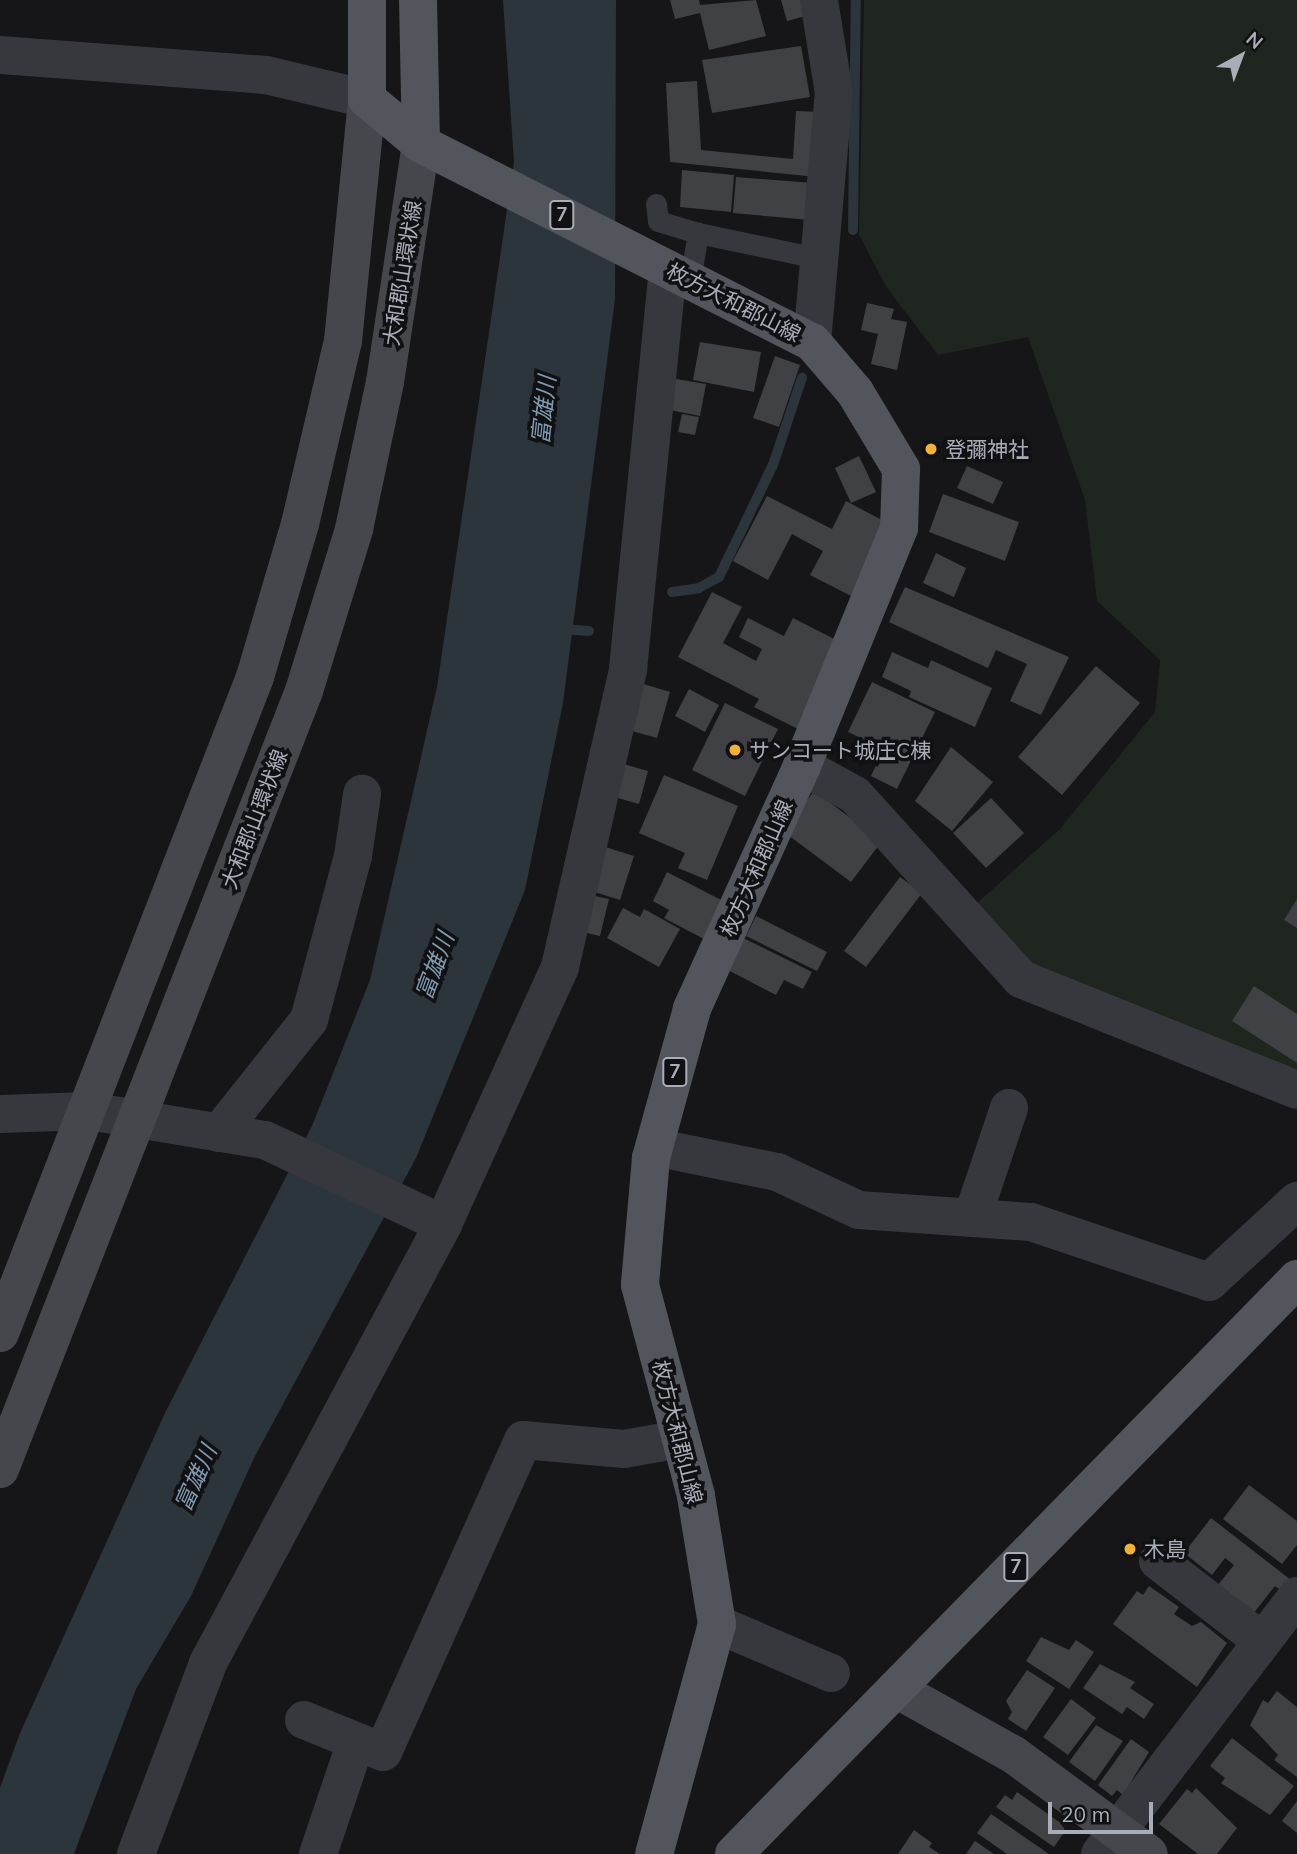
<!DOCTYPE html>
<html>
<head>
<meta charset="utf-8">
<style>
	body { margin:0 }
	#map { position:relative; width:1297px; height:1854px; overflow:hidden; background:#161618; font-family:Mulish,"Noto Sans JP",sans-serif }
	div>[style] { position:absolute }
	.green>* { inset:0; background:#1e261f }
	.water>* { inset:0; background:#2c353c }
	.stream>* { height:10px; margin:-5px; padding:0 5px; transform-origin:5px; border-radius:5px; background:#2c353c }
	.building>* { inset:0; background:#404145 }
	.lane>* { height:21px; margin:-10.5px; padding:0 10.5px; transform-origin:10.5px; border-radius:10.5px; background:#37383d }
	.street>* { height:38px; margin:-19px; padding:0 19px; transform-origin:19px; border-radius:19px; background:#37383d }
	.secondary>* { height:38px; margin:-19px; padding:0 19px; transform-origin:19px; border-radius:19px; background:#45474d }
	.primary>* { height:38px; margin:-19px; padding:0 19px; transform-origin:19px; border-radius:19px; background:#53555c }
	.dots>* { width:19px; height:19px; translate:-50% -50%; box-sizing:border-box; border:4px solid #111113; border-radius:50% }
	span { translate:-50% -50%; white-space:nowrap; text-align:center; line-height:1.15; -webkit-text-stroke:7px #111113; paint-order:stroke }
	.shield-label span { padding:2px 5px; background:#111113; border:2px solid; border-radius:5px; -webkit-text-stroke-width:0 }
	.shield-label { font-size:19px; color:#a8adb8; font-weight:700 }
	.street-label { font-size:21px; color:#a8adb8 }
	.poi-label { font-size:21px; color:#a8adb8 }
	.left { translate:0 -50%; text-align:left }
	.water-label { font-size:23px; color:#7f9bb3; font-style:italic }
	.north { position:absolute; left:1206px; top:21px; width:70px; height:70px; -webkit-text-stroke:5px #111113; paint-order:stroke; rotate:41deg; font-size:19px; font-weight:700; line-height:28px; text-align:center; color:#a8adb8 }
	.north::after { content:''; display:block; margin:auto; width:24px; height:32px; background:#a8adb8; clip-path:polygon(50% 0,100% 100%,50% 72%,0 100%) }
	.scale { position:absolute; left:1048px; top:1802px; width:105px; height:32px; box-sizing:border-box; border:4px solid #a8adb8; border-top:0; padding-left:9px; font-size:21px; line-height:24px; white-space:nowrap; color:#a8adb8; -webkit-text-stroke:5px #111113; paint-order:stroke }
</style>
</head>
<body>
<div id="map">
	<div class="green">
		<i style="clip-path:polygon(864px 0,1297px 0,1297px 1080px,1048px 985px,975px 905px,1060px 829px,1155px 712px,1160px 660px,1097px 601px,1085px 500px,1028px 337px,938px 355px,887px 288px,859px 235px)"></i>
	</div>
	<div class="water">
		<i style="clip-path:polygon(503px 0,616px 0,615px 299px,563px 703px,525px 890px,416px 1158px,255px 1456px,191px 1596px,136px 1689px,74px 1854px,0 1854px,0 1788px,20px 1733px,165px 1413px,312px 1126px,370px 980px,437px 687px,514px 162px)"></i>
	</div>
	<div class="stream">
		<i style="left:853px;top:230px;width:230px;rotate:-89.3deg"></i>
		<i style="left:672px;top:592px;width:27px;rotate:-8deg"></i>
		<i style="left:699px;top:588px;width:23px;rotate:-29deg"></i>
		<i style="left:719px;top:577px;width:124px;rotate:-64.3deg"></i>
		<i style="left:773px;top:465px;width:92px;rotate:-71.6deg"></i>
		<i style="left:561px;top:629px;width:28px;rotate:4deg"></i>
	</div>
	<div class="building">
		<i style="clip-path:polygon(670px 0,699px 0,700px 5px,756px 0,766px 36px,709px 50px,700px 13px,675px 19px)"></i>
		<i style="clip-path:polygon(781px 0,805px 0,809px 15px,787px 21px)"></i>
		<i style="clip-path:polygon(801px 46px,810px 97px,712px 113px,702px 60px)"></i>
		<i style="clip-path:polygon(697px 81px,701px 150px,793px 159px,796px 111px,822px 112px,817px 177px,670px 162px,666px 83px)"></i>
		<i style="clip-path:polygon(682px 170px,734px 175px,731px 212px,680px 207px)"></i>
		<i style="clip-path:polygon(736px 177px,813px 183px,810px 220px,733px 213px)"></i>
		<i style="clip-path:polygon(867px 303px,894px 309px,891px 319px,907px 322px,897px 370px,871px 364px,878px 334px,861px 330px)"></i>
		<i style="clip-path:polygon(700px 342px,761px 352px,754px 392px,693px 380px)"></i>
		<i style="clip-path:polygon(775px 356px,800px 365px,779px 427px,753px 418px)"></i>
		<i style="clip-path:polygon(676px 379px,706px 384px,700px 416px,670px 410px)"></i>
		<i style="clip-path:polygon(682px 414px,699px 417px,695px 435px,678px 432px)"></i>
		<i style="clip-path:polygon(859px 456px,876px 492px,851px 503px,835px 468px)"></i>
		<i style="clip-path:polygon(967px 466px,1003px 482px,993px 504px,957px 488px)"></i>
		<i style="clip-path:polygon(943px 494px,1019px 522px,1005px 561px,929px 532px)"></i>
		<i style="clip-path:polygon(767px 496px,832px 529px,846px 501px,893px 526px,855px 598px,810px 575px,823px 551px,792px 534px,768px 580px,733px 561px)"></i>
		<i style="clip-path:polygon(936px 553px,966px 568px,954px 597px,923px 583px)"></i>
		<i style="clip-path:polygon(905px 587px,1069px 657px,1041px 715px,1010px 701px,1027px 664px,996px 650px,988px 668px,889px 622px)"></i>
		<i style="clip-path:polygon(712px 592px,742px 607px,723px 643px,756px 661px,762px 649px,739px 637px,748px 618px,784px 636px,793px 618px,846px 645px,802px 731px,754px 707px,759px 699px,678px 657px)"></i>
		<i style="clip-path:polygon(892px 652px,928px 668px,931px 660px,992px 688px,975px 727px,909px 697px,911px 691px,882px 677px)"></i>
		<i style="clip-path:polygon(1096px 666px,1140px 703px,1062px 795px,1018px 757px)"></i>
		<i style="clip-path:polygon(637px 682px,670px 692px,657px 738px,625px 729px)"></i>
		<i style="clip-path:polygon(872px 682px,935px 712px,897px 789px,871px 776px,884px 749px,848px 732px)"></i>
		<i style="clip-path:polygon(689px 689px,719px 705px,705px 732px,675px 716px)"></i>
		<i style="clip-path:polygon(725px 703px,778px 729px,745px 796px,692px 770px)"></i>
		<i style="clip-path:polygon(951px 747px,993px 782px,952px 831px,915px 801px)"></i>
		<i style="clip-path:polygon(616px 762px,648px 771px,639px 804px,607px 795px)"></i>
		<i style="clip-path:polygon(664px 775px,738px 806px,707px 880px,678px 868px,685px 853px,639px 833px)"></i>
		<i style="clip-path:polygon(814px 791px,882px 841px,851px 882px,784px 832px)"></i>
		<i style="clip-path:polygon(991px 798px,1024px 833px,986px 868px,953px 833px)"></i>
		<i style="clip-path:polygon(602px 846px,634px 856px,620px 900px,588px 890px)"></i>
		<i style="clip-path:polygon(667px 872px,725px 902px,706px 940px,664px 918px,669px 910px,653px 901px)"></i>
		<i style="clip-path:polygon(900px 877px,922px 893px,866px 967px,844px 951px)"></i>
		<i style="clip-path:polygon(585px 894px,609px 899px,600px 936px,577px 931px)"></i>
		<i style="clip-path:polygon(1297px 899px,1297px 928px,1284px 920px)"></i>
		<i style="clip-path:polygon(623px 908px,640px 917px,644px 909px,680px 929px,659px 967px,607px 938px)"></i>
		<i style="clip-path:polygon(756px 916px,827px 952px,817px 971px,746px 936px)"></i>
		<i style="clip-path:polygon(741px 937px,812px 972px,803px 989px,784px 980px,776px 995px,726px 969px)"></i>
		<i style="clip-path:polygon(1254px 986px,1297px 1014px,1297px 1063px,1232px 1021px)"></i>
		<i style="clip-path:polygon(1249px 1485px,1297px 1521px,1297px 1545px,1282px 1564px,1223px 1519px)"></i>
		<i style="clip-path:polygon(1211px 1518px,1291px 1580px,1282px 1591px,1275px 1586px,1253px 1614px,1217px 1586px,1234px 1565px,1225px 1558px,1212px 1575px,1184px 1553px)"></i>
		<i style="clip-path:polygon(1149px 1586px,1179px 1607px,1174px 1614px,1192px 1626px,1201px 1622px,1227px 1643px,1197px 1687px,1113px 1624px,1137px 1591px,1143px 1595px)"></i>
		<i style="clip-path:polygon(1041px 1637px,1069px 1650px,1076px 1640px,1094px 1652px,1069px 1689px,1026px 1661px)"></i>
		<i style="clip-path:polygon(1100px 1664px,1135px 1682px,1130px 1688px,1154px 1704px,1144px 1719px,1127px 1707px,1122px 1714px,1083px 1688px)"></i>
		<i style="clip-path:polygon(1027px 1670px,1055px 1688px,1026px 1731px,1008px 1719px,1012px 1712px,1006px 1701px)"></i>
		<i style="clip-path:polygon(1277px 1691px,1297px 1707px,1297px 1777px,1274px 1760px,1278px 1755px,1250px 1725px,1263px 1700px,1268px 1703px)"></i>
		<i style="clip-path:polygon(1071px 1699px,1096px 1718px,1068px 1755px,1043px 1737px)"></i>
		<i style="clip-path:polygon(1096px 1725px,1123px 1741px,1095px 1781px,1069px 1762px)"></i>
		<i style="clip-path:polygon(1232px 1738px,1294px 1786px,1270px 1815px,1221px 1783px,1225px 1778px,1210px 1766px)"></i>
		<i style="clip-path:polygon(1131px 1739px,1149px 1752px,1123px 1795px,1117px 1790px,1112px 1796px,1098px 1785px)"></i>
		<i style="clip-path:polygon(1196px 1788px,1237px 1828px,1217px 1854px,1198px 1854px,1159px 1824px,1187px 1789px,1192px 1793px)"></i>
		<i style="clip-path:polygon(1017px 1792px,1062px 1824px,1065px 1831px,1054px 1847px,996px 1807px,1005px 1795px,1012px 1800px)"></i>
		<i style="clip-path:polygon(1297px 1801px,1297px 1833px,1282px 1821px)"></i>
		<i style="clip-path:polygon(991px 1814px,1049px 1854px,1007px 1854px,977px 1833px)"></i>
		<i style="clip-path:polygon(914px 1830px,932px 1843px,929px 1847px,940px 1854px,898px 1854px)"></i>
		<i style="clip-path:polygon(975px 1841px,994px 1854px,966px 1854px)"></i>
	</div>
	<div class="lane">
		<i style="left:656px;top:204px;width:17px;rotate:83deg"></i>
		<i style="left:658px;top:221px;width:42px;rotate:16.7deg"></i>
		<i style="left:690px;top:280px;width:48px;rotate:-80.3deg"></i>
		<i style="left:698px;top:233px;width:127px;rotate:11.8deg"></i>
	</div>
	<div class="street">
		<i style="left:0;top:55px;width:267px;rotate:4.3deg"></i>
		<i style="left:266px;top:75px;width:104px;rotate:13.4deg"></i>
		<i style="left:812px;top:342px;width:250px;rotate:-85deg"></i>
		<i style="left:834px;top:93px;width:94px;rotate:-99.2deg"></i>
		<i style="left:802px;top:766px;width:60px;rotate:28.7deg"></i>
		<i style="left:855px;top:795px;width:248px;rotate:47.9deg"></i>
		<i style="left:1021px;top:979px;width:297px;rotate:21.9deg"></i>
		<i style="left:0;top:1114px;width:89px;rotate:-1.9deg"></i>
		<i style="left:89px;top:1111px;width:178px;rotate:9.4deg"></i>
		<i style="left:265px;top:1140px;width:197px;rotate:25.3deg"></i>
		<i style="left:219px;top:1133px;width:144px;rotate:-51.5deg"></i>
		<i style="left:309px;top:1020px;width:170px;rotate:-75deg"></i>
		<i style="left:353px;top:856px;width:63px;rotate:-81.7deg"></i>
		<i style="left:654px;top:1147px;width:126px;rotate:11.5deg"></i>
		<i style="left:777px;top:1172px;width:90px;rotate:24.9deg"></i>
		<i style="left:859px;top:1210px;width:172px;rotate:4deg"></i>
		<i style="left:1031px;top:1222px;width:188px;rotate:18.6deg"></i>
		<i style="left:1209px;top:1282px;width:120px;rotate:-42.6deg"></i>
		<i style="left:972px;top:1218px;width:116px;rotate:-71.4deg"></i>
		<i style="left:1158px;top:1561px;width:131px;rotate:37.6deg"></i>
		<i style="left:717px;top:1624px;width:124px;rotate:23.3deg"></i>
		<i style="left:304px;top:1720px;width:85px;rotate:22.1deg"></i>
		<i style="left:383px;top:1752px;width:342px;rotate:-65.8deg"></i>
		<i style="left:523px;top:1440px;width:101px;rotate:5.1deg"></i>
		<i style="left:624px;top:1449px;width:57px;rotate:-10.1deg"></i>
		<i style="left:136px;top:1854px;width:204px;rotate:-69.3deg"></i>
		<i style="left:208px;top:1663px;width:498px;rotate:-61.8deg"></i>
		<i style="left:443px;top:1224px;width:282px;rotate:-65.5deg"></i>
		<i style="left:560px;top:967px;width:306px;rotate:-77.1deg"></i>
		<i style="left:628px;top:669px;width:402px;rotate:-84.3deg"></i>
		<i style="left:318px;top:1854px;width:118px;rotate:-71.3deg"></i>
		<i style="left:1100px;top:1854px;width:325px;rotate:-52.6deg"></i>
	</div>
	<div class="secondary">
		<i style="left:0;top:1333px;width:704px;rotate:-68.76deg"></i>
		<i style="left:255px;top:677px;width:159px;rotate:-73.6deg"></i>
		<i style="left:300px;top:524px;width:188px;rotate:-76.8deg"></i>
		<i style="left:343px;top:341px;width:243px;rotate:-84.3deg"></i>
		<i style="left:0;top:1469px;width:835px;rotate:-68.66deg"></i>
		<i style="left:304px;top:691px;width:170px;rotate:-72.8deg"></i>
		<i style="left:354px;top:529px;width:150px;rotate:-78.1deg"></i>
		<i style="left:385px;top:382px;width:241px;rotate:-81.4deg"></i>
		<i style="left:896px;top:1689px;width:135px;rotate:29.2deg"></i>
		<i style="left:1014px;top:1755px;width:167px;rotate:36.3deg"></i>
	</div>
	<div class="primary">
		<i style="left:367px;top:0;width:99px;rotate:90deg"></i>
		<i style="left:367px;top:99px;width:70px;rotate:39.8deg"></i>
		<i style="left:421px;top:144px;width:438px;rotate:26.9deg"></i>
		<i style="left:812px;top:342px;width:66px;rotate:49.3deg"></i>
		<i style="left:855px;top:392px;width:90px;rotate:59.1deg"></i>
		<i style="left:901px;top:469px;width:59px;rotate:91.9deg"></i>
		<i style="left:899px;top:528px;width:257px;rotate:112.2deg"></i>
		<i style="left:802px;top:766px;width:267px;rotate:114.4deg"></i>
		<i style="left:692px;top:1009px;width:155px;rotate:105.4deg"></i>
		<i style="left:651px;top:1158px;width:127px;rotate:95deg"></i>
		<i style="left:640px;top:1285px;width:218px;rotate:75.1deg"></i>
		<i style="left:696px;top:1496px;width:130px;rotate:80.7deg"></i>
		<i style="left:717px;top:1624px;width:238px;rotate:105.3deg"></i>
		<i style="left:418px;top:0;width:144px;rotate:88.8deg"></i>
		<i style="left:734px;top:1854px;width:805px;rotate:-45.6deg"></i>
	</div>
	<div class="dots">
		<i style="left:931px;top:449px;background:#f2b134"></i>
		<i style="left:735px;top:750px;background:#f2b134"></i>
		<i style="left:1130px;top:1549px;background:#f2b134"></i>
	</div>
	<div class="shield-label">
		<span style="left:562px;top:215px">7</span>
		<span style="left:675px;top:1072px">7</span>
		<span style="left:1016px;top:1567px">7</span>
	</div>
	<div class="street-label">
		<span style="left:402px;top:273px;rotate:-81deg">大和郡山環状線</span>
		<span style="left:734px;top:302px;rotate:27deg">枚方大和郡山線</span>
		<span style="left:254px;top:819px;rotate:-69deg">大和郡山環状線</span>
		<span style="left:756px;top:868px;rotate:-66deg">枚方大和郡山線</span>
		<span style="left:678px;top:1432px;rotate:76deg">枚方大和郡山線</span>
	</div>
	<div class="poi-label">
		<span class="left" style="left:945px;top:449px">登彌神社</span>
		<span class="left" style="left:749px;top:750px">サンコート城庄C棟</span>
		<span class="left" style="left:1144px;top:1549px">木島</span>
	</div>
	<div class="water-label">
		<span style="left:544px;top:410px;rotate:-84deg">富雄川</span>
		<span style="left:435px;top:966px;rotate:-70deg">富雄川</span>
		<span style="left:196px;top:1478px;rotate:-66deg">富雄川</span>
	</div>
	<div class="north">N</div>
	<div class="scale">20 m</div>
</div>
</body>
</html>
